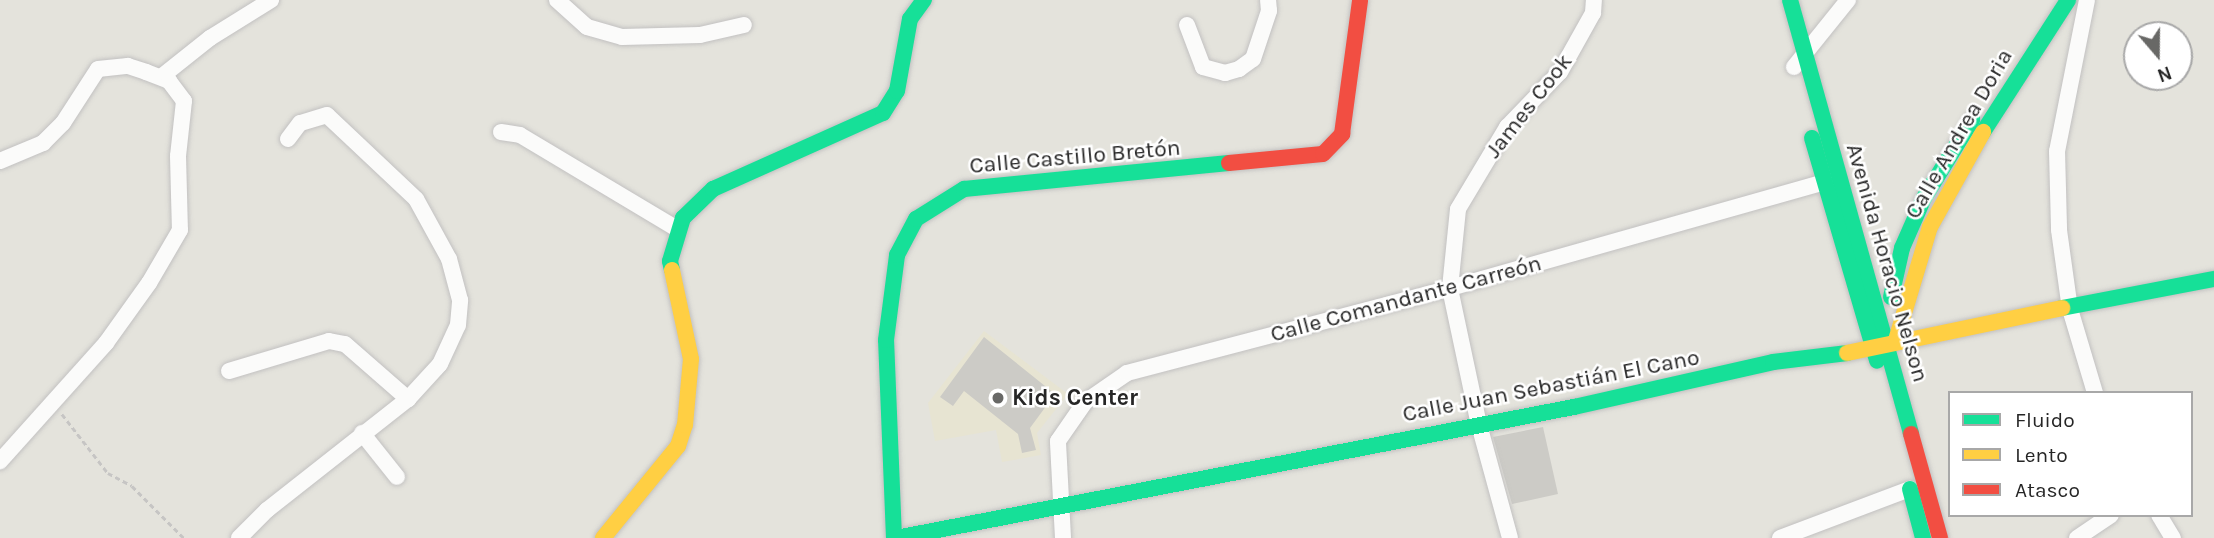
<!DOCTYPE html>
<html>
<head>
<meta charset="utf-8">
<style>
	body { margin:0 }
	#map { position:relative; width:2214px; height:538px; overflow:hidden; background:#e4e3dc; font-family:Karla,sans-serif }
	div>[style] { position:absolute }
	.education>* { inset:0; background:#e7e4d2 }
	.building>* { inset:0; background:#cccbc6 }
	.path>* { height:2.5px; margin-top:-1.25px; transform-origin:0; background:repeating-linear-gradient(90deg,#c6c5c4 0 5px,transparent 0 8.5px) }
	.roads { filter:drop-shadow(0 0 2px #c2c1c1) drop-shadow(0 0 2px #c2c1c1) }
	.street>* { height:16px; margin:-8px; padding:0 8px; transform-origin:8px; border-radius:8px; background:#fbfbfa }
	.fast>* { height:16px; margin:-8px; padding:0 8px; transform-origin:8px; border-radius:8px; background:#16e098 }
	.slow>* { height:16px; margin:-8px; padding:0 8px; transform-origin:8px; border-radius:8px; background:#ffcf43 }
	.jam>* { height:16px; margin:-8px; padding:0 8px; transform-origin:8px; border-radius:8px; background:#f24e42 }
	.dots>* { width:19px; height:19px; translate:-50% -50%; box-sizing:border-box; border:4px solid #fff; border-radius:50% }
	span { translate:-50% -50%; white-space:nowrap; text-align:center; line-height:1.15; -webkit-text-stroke:5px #fff; paint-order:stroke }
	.street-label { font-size:23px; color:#262626 }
	.poi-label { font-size:23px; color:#262626; font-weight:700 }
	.left { translate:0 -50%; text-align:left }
	.legend { position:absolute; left:1948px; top:391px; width:245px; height:126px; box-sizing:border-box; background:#fff; border:2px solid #a8a8a8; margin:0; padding:9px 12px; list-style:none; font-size:21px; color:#262626 }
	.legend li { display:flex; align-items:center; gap:14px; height:35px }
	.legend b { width:35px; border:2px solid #a8a8a8 }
	.north { position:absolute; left:2123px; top:21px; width:70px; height:70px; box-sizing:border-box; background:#fff; border:2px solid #a8a8a8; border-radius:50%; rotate:160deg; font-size:19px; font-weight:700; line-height:28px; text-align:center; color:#262626 }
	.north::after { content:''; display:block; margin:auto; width:24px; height:32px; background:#686866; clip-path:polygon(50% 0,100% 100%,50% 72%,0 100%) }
</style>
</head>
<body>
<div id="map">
	<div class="education">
		<i style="clip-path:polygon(984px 331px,1068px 394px,1037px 433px,1041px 455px,1002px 462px,996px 430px,935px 441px,928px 403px)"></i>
	</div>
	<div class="building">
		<i style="clip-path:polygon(984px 337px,1055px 394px,1030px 428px,1036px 450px,1022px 453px,1018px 434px,964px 391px,953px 406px,940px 397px)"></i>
		<i style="clip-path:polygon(1543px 427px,1558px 494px,1512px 504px,1493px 437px)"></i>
	</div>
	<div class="path">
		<i style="left:62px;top:414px;width:75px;rotate:52.1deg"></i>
		<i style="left:108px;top:473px;width:27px;rotate:28deg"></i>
		<i style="left:132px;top:486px;width:74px;rotate:45deg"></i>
	</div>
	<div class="roads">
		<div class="street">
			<i style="left:557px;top:0;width:40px;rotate:42deg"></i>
			<i style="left:587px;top:27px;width:36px;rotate:16deg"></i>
			<i style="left:622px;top:37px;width:78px;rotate:-1.5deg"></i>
			<i style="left:700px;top:35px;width:45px;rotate:-12.8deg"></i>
			<i style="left:2087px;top:0;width:154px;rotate:101.2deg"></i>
			<i style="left:2057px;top:151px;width:79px;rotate:88.5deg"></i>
			<i style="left:2059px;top:230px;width:80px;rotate:82.1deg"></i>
			<i style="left:2070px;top:309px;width:88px;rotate:73.4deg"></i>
			<i style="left:1187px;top:25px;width:45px;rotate:69.1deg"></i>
			<i style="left:1203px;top:67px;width:23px;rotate:15deg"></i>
			<i style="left:1225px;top:73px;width:15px;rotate:-16deg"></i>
			<i style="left:1239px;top:69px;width:17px;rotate:-36deg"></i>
			<i style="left:1253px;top:59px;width:51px;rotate:-71.6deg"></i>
			<i style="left:1269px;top:11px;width:11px;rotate:-95deg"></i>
			<i style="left:1794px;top:67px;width:86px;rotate:-51.1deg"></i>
			<i style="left:161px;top:77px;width:63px;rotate:-38.5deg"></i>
			<i style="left:210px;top:38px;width:72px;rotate:-31.9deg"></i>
			<i style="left:501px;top:132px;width:19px;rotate:9deg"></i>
			<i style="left:520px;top:135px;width:183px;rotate:30.9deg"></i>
			<i style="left:0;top:161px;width:47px;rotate:-22.7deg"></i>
			<i style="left:43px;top:143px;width:28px;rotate:-45deg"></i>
			<i style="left:63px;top:123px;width:64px;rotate:-57.1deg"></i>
			<i style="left:98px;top:69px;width:30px;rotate:-6deg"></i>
			<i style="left:128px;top:66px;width:19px;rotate:18deg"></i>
			<i style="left:146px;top:72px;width:25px;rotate:21deg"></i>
			<i style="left:169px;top:81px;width:25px;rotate:53deg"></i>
			<i style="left:184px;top:101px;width:55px;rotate:96.2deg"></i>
			<i style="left:178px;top:156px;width:74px;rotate:88.5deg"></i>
			<i style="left:180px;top:230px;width:61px;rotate:120.3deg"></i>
			<i style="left:149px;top:283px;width:74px;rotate:125.6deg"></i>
			<i style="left:106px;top:343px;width:159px;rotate:131.9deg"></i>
			<i style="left:229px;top:371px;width:104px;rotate:-16.7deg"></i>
			<i style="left:329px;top:341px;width:16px;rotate:11deg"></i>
			<i style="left:345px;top:344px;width:84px;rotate:41.1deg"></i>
			<i style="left:362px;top:433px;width:56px;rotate:51.5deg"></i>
			<i style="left:2159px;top:515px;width:27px;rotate:59deg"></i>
			<i style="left:239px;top:538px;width:40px;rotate:-45deg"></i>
			<i style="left:267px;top:510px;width:179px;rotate:-38.2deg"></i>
			<i style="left:408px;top:399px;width:47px;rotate:-47.6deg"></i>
			<i style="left:440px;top:364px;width:43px;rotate:-65.2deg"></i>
			<i style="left:458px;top:325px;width:25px;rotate:-85deg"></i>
			<i style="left:460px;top:300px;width:42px;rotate:-105deg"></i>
			<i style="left:449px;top:259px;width:68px;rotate:-118.8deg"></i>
			<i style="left:416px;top:199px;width:122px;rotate:-136.7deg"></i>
			<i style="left:327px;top:115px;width:28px;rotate:163deg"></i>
			<i style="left:300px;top:123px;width:20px;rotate:127deg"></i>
			<i style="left:1063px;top:538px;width:97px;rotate:-93deg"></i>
			<i style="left:1058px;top:441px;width:47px;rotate:-55.3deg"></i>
			<i style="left:1085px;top:402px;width:51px;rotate:-34.6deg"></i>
			<i style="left:1127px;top:373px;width:334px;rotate:-14.7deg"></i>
			<i style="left:1450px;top:288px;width:399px;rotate:-15.8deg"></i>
			<i style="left:1510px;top:538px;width:117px;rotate:-105.3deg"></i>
			<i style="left:1479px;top:425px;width:140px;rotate:-102deg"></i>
			<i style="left:1450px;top:288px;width:79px;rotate:-84.2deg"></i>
			<i style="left:1458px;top:209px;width:96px;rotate:-59.1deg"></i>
			<i style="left:1507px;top:127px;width:76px;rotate:-46.1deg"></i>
			<i style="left:1560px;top:72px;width:68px;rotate:-60.8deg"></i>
			<i style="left:1593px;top:13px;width:13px;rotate:-86deg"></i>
			<i style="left:1780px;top:538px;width:139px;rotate:-20.7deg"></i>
			<i style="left:2077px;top:538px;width:41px;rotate:-34.1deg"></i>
		</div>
		<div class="fast">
			<i style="left:1790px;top:0;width:451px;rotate:74.4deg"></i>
			<i style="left:1983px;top:132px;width:157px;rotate:-57.2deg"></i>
			<i style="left:1812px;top:138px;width:232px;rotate:73.7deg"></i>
			<i style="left:672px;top:270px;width:9px;rotate:-103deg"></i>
			<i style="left:670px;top:261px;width:45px;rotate:-73.2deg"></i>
			<i style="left:683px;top:218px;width:42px;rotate:-44deg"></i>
			<i style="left:713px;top:189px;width:186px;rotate:-24.1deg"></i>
			<i style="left:883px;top:113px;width:26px;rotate:-58deg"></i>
			<i style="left:897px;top:91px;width:73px;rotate:-79.8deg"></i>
			<i style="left:910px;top:19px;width:24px;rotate:-54deg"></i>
			<i style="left:1891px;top:297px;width:50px;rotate:-77.3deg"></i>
			<i style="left:1902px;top:248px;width:55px;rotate:-66.3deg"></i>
			<i style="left:1924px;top:198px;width:92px;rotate:-58.4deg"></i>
			<i style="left:2062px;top:308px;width:155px;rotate:-10.8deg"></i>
			<i style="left:1910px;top:489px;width:51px;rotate:75.1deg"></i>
			<i style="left:894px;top:538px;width:198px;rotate:-92.3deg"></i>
			<i style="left:886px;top:340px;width:86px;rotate:-82.6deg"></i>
			<i style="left:897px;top:255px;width:41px;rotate:-62.2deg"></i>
			<i style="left:916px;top:219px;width:57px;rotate:-32deg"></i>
			<i style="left:964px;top:189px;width:266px;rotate:-5.6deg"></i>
			<i style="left:896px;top:538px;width:691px;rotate:-10.94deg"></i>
			<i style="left:1574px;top:407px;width:204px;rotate:-12.7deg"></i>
			<i style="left:1773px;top:362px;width:75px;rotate:-6.9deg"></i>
		</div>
		<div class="slow">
			<i style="left:1896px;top:340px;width:118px;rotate:-73.3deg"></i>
			<i style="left:1930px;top:227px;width:109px;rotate:-60.8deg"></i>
			<i style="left:1847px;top:353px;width:220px;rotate:-11.8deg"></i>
			<i style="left:603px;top:538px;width:119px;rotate:-50.8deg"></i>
			<i style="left:678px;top:446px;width:22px;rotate:-72deg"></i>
			<i style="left:685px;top:425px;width:66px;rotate:-84.8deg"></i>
			<i style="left:691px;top:359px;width:91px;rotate:-102.1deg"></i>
		</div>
		<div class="jam">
			<i style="left:1229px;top:163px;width:94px;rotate:-5.5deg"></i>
			<i style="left:1323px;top:154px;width:28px;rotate:-46deg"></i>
			<i style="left:1342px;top:134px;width:135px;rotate:-82.3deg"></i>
			<i style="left:1911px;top:434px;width:108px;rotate:74.4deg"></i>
		</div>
	</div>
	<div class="dots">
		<i style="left:998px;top:398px;background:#686866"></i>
	</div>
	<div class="street-label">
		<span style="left:1529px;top:106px;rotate:-52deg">James Cook</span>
		<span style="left:1959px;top:134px;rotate:-60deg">Calle Andrea Doria</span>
		<span style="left:1075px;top:157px;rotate:-5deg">Calle Castillo Bretón</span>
		<span style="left:1887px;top:263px;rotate:74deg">Avenida Horacio Nelson</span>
		<span style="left:1406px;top:299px;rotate:-15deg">Calle Comandante Carreón</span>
		<span style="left:1551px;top:386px;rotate:-11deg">Calle Juan Sebastián El Cano</span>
	</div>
	<div class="poi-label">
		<span class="left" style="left:1012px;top:398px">Kids Center</span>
	</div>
	<ul class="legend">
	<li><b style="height:9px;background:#16e098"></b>Fluido</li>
	<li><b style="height:9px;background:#ffcf43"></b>Lento</li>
	<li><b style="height:9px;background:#f24e42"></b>Atasco</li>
	</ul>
	<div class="north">N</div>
</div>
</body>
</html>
